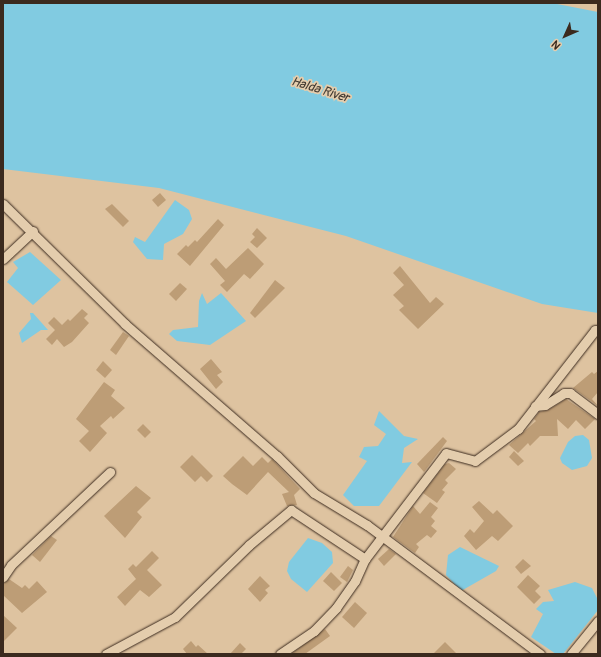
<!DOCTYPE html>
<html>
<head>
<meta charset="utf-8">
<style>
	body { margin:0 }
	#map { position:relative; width:601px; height:657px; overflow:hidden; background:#dec3a0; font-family:Pangolin,sans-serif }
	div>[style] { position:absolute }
	.water>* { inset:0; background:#81cbe1 }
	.building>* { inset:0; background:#bd9d76 }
	.roads { filter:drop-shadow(0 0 1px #3b2a1e) drop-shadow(0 0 1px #3b2a1e) }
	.street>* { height:9px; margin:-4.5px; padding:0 4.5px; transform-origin:4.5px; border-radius:4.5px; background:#e4cdad }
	span { translate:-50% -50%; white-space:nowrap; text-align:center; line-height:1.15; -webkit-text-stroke:3.5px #e4cdad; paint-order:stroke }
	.water-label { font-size:13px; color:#423a32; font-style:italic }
	.frame { position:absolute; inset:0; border:4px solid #3b2a1e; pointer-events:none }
	.north { position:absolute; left:545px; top:16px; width:40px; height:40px; -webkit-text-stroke:3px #e4cdad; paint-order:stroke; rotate:225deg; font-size:11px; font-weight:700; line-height:16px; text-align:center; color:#3b2a1e }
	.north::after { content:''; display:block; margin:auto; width:14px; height:18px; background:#3b2a1e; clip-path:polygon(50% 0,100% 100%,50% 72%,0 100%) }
</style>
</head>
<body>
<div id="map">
	<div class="water">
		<i style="clip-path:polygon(3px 3px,552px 3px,598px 12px,598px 313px,542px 304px,346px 236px,159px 188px,3px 169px)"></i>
		<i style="clip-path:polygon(175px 200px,189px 210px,192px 219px,183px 234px,164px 244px,163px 260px,147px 259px,133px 242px,135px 237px,145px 242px)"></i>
		<i style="clip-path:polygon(30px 252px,61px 280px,33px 305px,7px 282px,18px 268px,13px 262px)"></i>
		<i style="clip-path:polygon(202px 293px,207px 304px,221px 293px,246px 321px,210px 345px,177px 341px,169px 334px,173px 330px,198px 327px,199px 301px)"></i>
		<i style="clip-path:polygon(30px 313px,33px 313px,48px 330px,41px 330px,22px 343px,19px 333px,31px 319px)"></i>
		<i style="clip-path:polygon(379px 411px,404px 436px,418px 439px,404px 448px,402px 463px,412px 462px,379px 506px,354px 506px,343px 495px,367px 461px,359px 457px,364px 447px,378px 446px,386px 434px,374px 425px)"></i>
		<i style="clip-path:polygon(583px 435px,589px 440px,592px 458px,587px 466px,572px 470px,562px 463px,560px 458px,568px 442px,575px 436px)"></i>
		<i style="clip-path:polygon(308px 538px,322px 543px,332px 552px,333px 563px,307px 592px,291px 579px,287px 571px,289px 562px)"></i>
		<i style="clip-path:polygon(460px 547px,499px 566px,496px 571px,461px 591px,446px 575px,448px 555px)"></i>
		<i style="clip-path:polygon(575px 582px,592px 588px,598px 600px,598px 610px,563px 654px,556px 654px,531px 637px,543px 614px,536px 609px,543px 602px,554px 601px,548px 590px)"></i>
	</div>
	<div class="building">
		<i style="clip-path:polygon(160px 193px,166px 200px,158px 207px,152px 200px)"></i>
		<i style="clip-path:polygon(112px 204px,129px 221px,123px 227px,105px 209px)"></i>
		<i style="clip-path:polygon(218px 219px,224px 225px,190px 266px,177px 254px,186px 245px,188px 247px,195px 240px,197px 242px)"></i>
		<i style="clip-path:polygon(257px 228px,267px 238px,257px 248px,250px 242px,255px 237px,252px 234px)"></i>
		<i style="clip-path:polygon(248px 248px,264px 264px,250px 279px,244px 274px,227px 292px,220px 285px,225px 281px,210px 264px,216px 258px,226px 269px)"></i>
		<i style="clip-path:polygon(400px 266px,430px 303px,436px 297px,444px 304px,418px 329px,399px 310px,404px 306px,393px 295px,404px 285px,393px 273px)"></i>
		<i style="clip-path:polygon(275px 280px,285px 288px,255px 318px,250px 313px)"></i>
		<i style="clip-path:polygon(180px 283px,187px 289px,176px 301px,169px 294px)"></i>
		<i style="clip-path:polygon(82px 309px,88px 314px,84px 318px,89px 323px,72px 342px,64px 347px,57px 339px,52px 345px,46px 339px,55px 330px,48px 323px,54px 317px,62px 325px,68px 319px,70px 321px)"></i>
		<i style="clip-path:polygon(123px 332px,129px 336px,116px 355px,110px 350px)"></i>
		<i style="clip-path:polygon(211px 359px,222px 372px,217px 375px,223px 382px,216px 389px,200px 369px)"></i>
		<i style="clip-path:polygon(103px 361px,112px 370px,105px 378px,96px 370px)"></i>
		<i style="clip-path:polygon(598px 371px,598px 392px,592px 399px,598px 406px,573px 388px,592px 372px,594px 374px)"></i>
		<i style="clip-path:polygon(104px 382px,115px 390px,111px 396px,125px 408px,113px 419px,111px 416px,100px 426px,107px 433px,90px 452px,79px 441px,89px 431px,76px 419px)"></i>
		<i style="clip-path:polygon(566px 399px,595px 419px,585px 429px,576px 420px,568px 429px,557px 419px,558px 436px,540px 436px,530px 446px,528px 443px,518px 453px,509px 445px,536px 421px,534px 419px,539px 412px,548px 410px)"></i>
		<i style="clip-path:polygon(143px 424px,151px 432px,145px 438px,137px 430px)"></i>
		<i style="clip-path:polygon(443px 437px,447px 441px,424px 472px,417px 464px)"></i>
		<i style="clip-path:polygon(514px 451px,524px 461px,518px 466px,509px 457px)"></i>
		<i style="clip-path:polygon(192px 455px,213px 476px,207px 482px,201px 476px,195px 482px,180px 467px)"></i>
		<i style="clip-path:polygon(243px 456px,253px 466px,262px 457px,268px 463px,272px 459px,300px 489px,294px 495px,297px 505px,287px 506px,282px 494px,289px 492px,268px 472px,247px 495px,232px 484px,223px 476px)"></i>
		<i style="clip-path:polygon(449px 463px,456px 469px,445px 480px,448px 483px,442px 490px,445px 492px,437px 503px,423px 493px,445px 464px)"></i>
		<i style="clip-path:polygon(136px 486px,151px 498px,137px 512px,142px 517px,125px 538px,104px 516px)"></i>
		<i style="clip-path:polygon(479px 501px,493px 514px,497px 510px,513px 526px,498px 541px,492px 536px,476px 550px,464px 536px,470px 529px,474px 533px,484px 521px,472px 507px)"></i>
		<i style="clip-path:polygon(430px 502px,438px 508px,431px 517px,435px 521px,431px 526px,437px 531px,431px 538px,427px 535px,416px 544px,419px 547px,415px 553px,393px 537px,413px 506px,420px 514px)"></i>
		<i style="clip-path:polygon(51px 536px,57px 540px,40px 562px,32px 555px)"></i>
		<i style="clip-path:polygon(389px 549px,396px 554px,384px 566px,378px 559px)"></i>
		<i style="clip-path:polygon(152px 551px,159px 558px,147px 570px,162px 585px,149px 597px,140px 590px,125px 606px,117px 597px,136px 579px,128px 569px,133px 564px,136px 567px)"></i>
		<i style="clip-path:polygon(523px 559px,531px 566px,521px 574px,515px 567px)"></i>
		<i style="clip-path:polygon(348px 566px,353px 570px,347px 582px,340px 577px)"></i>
		<i style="clip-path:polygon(331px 572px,342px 583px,334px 591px,323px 581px)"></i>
		<i style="clip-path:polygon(528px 575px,540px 586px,535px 591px,541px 597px,534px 604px,517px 587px)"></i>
		<i style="clip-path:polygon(260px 576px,270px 586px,265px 590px,268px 593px,260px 602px,248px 589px)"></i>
		<i style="clip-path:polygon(9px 579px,22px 588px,25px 585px,29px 589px,37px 581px,47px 592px,22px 613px,3px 595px,3px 584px)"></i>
		<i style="clip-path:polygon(355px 602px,367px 613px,354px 628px,342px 617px)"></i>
		<i style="clip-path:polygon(3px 615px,17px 628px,3px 642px)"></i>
		<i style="clip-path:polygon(325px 629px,330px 636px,305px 654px,291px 654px)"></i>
		<i style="clip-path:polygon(191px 641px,196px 647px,198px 645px,208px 654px,187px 654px,183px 649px)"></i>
		<i style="clip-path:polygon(445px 642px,457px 654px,433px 654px)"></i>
		<i style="clip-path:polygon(240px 643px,246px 649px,241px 654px,230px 654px)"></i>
	</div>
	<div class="roads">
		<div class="street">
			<i style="left:3px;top:204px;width:171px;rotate:44.5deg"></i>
			<i style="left:125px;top:324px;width:201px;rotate:41deg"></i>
			<i style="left:277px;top:456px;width:52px;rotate:45deg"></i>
			<i style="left:314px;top:493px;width:62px;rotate:31.1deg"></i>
			<i style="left:367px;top:525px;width:216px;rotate:36.7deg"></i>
			<i style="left:3px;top:259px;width:41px;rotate:-43deg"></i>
			<i style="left:535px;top:406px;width:10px;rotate:-6deg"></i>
			<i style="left:545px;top:405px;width:22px;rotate:-32deg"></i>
			<i style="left:564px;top:393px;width:6px"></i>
			<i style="left:570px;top:393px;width:35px;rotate:37deg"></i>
			<i style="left:3px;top:577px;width:14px;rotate:-56deg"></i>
			<i style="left:11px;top:565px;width:136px;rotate:-43.2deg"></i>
			<i style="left:106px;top:654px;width:78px;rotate:-28.2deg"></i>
			<i style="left:175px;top:617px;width:103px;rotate:-44.2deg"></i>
			<i style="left:249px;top:545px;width:55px;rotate:-39.8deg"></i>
			<i style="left:291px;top:510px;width:89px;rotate:33.5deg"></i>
			<i style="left:280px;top:654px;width:41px;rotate:-34.1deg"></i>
			<i style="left:314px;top:631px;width:32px;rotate:-46deg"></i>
			<i style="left:336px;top:608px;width:33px;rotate:-55deg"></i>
			<i style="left:355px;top:581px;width:24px;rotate:-66deg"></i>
			<i style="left:365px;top:559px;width:133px;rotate:-52.6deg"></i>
			<i style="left:446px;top:453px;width:30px;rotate:15deg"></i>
			<i style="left:475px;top:461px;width:54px;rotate:-36.7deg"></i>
			<i style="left:518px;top:429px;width:125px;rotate:-52.1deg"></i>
			<i style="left:595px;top:330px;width:3px"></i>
			<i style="left:571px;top:654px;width:43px;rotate:-50.7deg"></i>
		</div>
	</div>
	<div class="water-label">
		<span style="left:320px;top:90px;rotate:17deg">Halda River</span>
	</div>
	<div class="frame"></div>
	<div class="north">N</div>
</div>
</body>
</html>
